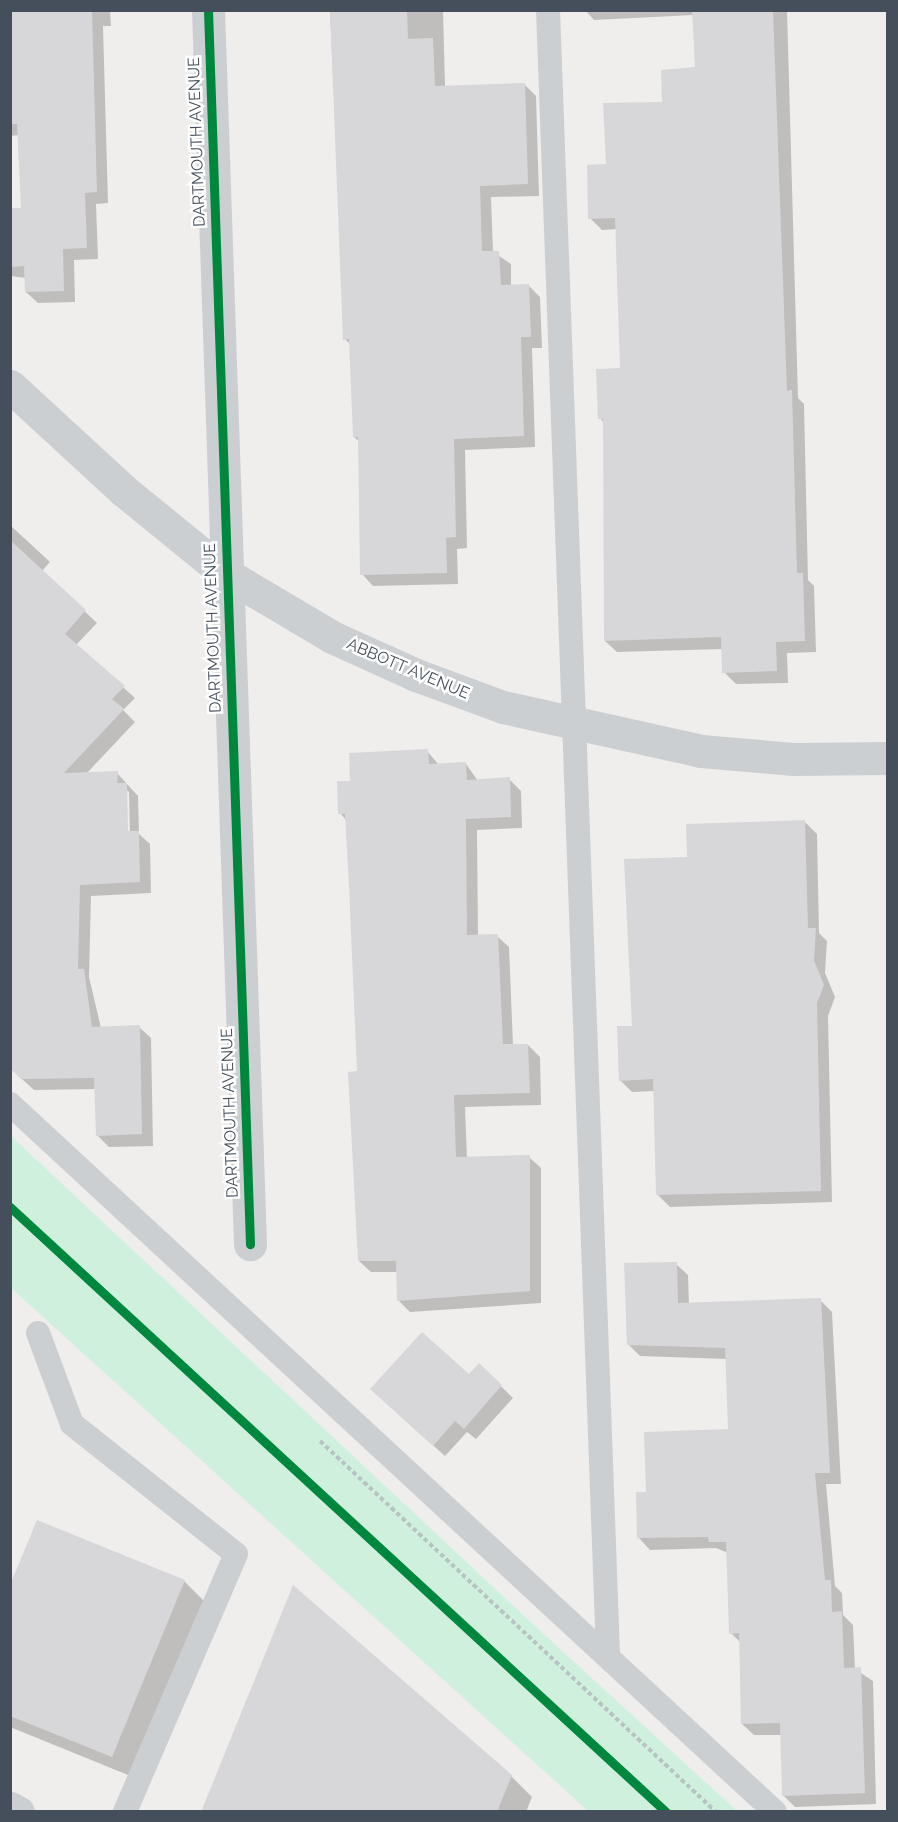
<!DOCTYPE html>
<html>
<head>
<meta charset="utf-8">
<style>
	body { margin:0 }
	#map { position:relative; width:898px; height:1822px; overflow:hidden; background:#efeeed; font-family:Raleway,sans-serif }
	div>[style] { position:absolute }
	.green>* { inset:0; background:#d0f0de }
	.shadow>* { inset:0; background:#0003 }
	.building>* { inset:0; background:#d7d7d9 }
	.path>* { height:4px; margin-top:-2px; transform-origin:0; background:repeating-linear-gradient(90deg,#b7c4c1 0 4.5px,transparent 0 7.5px) }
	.service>* { height:24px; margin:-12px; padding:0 12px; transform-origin:12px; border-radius:12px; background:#cccfd1 }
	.minor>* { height:33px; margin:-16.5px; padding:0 16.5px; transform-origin:16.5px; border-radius:16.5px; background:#cccfd1 }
	.tertiary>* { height:33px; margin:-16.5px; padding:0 16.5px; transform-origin:16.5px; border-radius:16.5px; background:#cccfd1 }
	.cycleway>* { height:9px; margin:-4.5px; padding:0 4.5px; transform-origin:4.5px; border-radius:4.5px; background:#00873e }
	span { translate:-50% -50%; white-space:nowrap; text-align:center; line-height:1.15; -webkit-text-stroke:5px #fff; paint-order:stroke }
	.street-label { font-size:16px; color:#444f5b }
	.frame { position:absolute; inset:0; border:12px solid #444f5b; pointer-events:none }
</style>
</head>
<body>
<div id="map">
	<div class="green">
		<i style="clip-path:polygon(11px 1136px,536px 1627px,737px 1811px,588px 1811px,11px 1288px)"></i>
	</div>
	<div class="shadow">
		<i style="clip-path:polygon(10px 10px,110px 10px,111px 26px,103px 26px,108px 203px,96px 204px,98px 259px,74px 260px,75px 302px,38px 303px,26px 292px,26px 278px,10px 276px,10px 210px,23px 209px,19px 135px,10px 136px)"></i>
		<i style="clip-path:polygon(330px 10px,443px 10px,445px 87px,524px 84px,536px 96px,539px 196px,491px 197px,493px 252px,511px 264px,511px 286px,528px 285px,540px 297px,542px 348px,532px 348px,535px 447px,465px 450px,467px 548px,457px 549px,458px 584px,373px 586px,362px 574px,360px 442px,354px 437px,351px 345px,345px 339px)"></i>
		<i style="clip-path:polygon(585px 10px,787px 10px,798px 398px,804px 404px,808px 580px,814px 586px,816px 652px,787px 653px,788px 683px,736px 684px,724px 672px,723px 649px,617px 652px,605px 641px,604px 423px,600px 418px,622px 369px,617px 229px,602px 230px,590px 218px,607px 166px,697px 69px,694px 15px,594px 20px)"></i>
		<i style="clip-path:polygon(evenodd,10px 525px,50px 562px,42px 571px,97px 623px,76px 645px,135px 698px,123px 710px,135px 722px,86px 774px,117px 773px,138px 796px,139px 834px,150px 844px,151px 893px,91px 896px,89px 977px,101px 1028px,139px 1027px,151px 1038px,153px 1146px,109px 1147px,97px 1135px,96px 1089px,34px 1090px,10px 1068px,10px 525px,125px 789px,129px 792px,130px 839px,127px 839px,125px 789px)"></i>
		<i style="clip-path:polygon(427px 751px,439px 765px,466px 764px,478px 781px,509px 779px,521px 791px,522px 828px,477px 830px,478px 936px,497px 936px,509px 947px,513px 1045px,528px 1045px,540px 1057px,541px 1105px,465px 1107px,467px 1158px,529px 1157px,541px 1168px,541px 1303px,410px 1312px,399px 1301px,398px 1272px,371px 1272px,359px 1261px,350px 1073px,358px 1073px,347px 821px,340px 813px,351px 782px)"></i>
		<i style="clip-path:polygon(805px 822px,817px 834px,819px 933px,827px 941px,825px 973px,835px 997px,828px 1016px,832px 1202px,670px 1207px,658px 1195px,655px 1091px,632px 1092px,620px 1080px,688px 858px)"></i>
		<i style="clip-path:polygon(676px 1264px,688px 1275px,689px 1305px,820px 1300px,832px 1312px,841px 1484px,826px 1484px,835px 1586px,842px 1593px,843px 1615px,853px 1625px,855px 1669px,873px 1681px,876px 1804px,795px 1807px,783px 1795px,782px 1735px,754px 1735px,742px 1724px,740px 1642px,731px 1633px,728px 1553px,716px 1548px,650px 1550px,639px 1538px,648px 1493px,729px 1431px,727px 1359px,640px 1356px,629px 1345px)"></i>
		<i style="clip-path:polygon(479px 1365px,513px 1398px,476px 1439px,467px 1432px,445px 1456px,384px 1401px,469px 1376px)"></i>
		<i style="clip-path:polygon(184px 1581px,205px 1602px,133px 1777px,10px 1727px,10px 1589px)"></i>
		<i style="clip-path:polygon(511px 1776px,532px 1797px,526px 1812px,202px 1812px)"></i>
	</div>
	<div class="building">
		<i style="clip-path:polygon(10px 10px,92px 10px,97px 192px,85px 193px,87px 248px,63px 249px,64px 291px,25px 292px,24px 266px,10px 267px,10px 208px,21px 208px,17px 124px,10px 124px)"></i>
		<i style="clip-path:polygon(330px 10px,407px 10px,408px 39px,433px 38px,435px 86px,525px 83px,528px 184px,480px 186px,482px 251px,499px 251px,501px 285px,529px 284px,531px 337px,521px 337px,524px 436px,454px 439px,456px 537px,446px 538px,447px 573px,360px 575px,358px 437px,353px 437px,349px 339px,343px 340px)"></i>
		<i style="clip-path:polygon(692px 10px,773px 10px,787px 391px,792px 390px,797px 573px,803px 573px,805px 641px,776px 642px,777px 671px,722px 673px,721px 637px,604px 641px,603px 419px,598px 419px,596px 369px,620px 368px,615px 218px,588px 219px,587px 165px,606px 164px,603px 103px,662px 102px,661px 70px,695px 67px)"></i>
		<i style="clip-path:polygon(10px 540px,86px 610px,65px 634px,125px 686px,112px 699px,124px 709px,64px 773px,118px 771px,117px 783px,127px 783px,128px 831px,139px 831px,140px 882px,80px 885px,78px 969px,84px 969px,92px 1027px,140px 1025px,142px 1134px,96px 1136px,94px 1078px,21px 1079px,10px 1068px)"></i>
		<i style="clip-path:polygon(428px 749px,429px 764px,466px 762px,467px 780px,510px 777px,511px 817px,466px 819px,467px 935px,498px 934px,503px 1044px,528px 1044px,530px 1093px,454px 1095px,456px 1157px,530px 1155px,530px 1291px,397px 1301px,396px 1261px,358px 1261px,348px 1072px,357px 1071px,349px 887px,345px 814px,338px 814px,337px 781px,350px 781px,349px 753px)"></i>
		<i style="clip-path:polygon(805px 820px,808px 928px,816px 928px,814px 960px,824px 985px,817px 1003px,821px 1191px,656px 1195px,653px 1079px,619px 1081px,617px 1026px,632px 1026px,624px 859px,687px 857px,686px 824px)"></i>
		<i style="clip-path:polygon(677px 1262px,678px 1303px,821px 1298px,830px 1473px,815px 1473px,825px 1580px,831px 1580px,832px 1612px,842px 1611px,844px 1668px,861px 1667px,865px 1793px,782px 1796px,780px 1723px,741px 1724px,739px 1633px,729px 1634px,726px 1542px,709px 1542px,708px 1537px,637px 1538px,636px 1492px,646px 1492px,644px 1432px,728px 1429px,725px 1348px,627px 1345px,624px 1263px)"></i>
		<i style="clip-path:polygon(422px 1332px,469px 1374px,479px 1363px,502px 1385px,464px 1429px,455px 1421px,433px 1446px,370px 1389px)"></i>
		<i style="clip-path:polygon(37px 1520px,185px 1580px,112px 1757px,10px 1716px,10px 1585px)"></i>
		<i style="clip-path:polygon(293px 1585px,512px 1775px,497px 1812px,201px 1812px)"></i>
	</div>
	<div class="path">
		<i style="left:320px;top:1441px;width:543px;rotate:43.13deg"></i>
	</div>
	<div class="service">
		<i style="left:548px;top:10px;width:1647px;rotate:87.91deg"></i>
		<i style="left:10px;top:1104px;width:1042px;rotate:42.78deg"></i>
		<i style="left:38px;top:1333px;width:97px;rotate:69.5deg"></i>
		<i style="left:72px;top:1424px;width:209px;rotate:38.4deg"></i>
		<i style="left:236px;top:1554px;width:281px;rotate:113.3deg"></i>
	</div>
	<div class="minor">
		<i style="left:208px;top:10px;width:1235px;rotate:88.05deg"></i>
		<i style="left:10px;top:1808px;width:9px;rotate:27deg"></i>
	</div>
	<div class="tertiary">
		<i style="left:10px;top:386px;width:154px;rotate:42.6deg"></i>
		<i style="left:123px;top:490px;width:133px;rotate:39.2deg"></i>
		<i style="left:226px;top:574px;width:123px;rotate:30.7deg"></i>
		<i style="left:332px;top:637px;width:92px;rotate:24.3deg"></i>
		<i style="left:416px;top:675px;width:93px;rotate:20.2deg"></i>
		<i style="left:503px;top:707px;width:203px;rotate:12.5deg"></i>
		<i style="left:701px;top:751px;width:93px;rotate:4.9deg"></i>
		<i style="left:794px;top:759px;width:94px;rotate:-0.6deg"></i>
	</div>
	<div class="cycleway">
		<i style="left:208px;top:10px;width:1235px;rotate:88.05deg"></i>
		<i style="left:10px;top:1207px;width:892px;rotate:42.68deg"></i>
	</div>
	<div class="street-label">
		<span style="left:197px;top:142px;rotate:-92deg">DARTMOUTH AVENUE</span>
		<span style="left:213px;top:628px;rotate:-92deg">DARTMOUTH AVENUE</span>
		<span style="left:408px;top:669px;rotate:23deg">ABBOTT AVENUE</span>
		<span style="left:230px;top:1113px;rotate:-92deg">DARTMOUTH AVENUE</span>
	</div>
	<div class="frame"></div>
</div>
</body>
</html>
